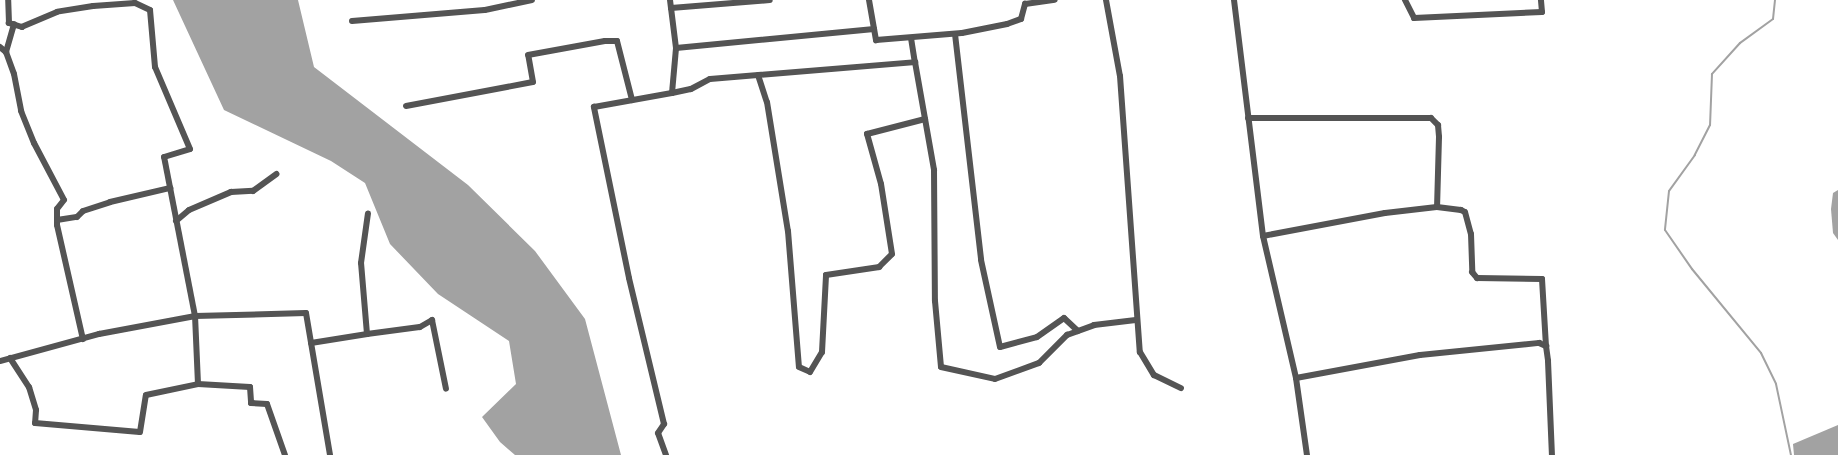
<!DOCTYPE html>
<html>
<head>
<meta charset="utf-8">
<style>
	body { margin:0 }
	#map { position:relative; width:1838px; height:455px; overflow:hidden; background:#fff; font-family:Ubuntu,sans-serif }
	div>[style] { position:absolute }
	.water>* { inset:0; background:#a2a2a2 }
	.stream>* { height:2px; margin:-1px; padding:0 1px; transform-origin:1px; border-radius:1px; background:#a2a2a2 }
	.street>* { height:6px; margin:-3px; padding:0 3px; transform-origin:3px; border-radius:3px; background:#545454 }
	span { translate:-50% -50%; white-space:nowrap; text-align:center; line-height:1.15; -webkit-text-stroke:3.5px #fff; paint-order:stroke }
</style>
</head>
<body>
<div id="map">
	<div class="water">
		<i style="clip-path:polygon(173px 0,298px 0,314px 67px,468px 185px,535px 251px,585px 319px,621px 455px,515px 455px,500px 442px,482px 417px,516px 384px,509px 341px,438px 294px,390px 244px,365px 183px,331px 161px,224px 110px)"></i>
		<i style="clip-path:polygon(1838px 190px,1838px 240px,1833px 233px,1831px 209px,1833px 193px)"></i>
		<i style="clip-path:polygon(1838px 425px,1838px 455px,1794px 455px,1793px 444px)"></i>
	</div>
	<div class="stream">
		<i style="left:1775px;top:0;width:19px;rotate:96deg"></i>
		<i style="left:1773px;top:19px;width:41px;rotate:144deg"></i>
		<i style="left:1740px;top:43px;width:42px;rotate:132.1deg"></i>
		<i style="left:1712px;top:74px;width:51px;rotate:92.2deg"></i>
		<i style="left:1710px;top:125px;width:34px;rotate:117deg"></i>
		<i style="left:1695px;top:155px;width:44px;rotate:125.8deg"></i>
		<i style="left:1669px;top:191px;width:39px;rotate:96deg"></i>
		<i style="left:1665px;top:230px;width:47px;rotate:55.3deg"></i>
		<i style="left:1692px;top:269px;width:109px;rotate:50.6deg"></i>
		<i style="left:1761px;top:353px;width:34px;rotate:64deg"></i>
		<i style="left:1776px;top:384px;width:73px;rotate:78.1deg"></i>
	</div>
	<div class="street">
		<i style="left:670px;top:0;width:8px;rotate:83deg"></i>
		<i style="left:671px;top:8px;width:99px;rotate:-4.6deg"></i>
		<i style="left:869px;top:0;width:41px;rotate:80.1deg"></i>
		<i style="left:876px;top:40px;width:86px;rotate:-4.7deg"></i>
		<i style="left:962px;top:33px;width:46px;rotate:-11.3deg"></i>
		<i style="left:1007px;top:24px;width:15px;rotate:-20deg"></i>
		<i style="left:1021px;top:19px;width:16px;rotate:-75deg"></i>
		<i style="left:1025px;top:4px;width:30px;rotate:-8deg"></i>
		<i style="left:1106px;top:0;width:77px;rotate:79.6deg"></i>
		<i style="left:1120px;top:76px;width:277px;rotate:85.9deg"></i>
		<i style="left:1140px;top:352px;width:27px;rotate:59deg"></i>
		<i style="left:1154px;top:375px;width:30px;rotate:26deg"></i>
		<i style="left:1234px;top:0;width:238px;rotate:83deg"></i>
		<i style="left:1263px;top:236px;width:146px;rotate:76.9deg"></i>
		<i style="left:1296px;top:378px;width:78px;rotate:81.9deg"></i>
		<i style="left:1405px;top:0;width:20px;rotate:63deg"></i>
		<i style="left:1414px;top:18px;width:128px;rotate:-2.7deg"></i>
		<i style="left:1542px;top:12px;width:12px;rotate:-95deg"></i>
		<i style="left:352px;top:21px;width:133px;rotate:-4.7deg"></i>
		<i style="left:485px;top:10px;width:48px;rotate:-12deg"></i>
		<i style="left:955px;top:34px;width:227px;rotate:83.4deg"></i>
		<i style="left:981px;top:260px;width:89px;rotate:77.7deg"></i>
		<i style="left:1000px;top:347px;width:38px;rotate:-15deg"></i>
		<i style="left:1037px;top:337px;width:33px;rotate:-35deg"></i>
		<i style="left:1064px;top:318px;width:19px;rotate:43deg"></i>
		<i style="left:911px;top:38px;width:24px;rotate:81deg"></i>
		<i style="left:0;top:47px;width:8px;rotate:40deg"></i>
		<i style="left:6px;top:52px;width:23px;rotate:70deg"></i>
		<i style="left:14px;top:74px;width:38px;rotate:79deg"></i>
		<i style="left:21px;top:111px;width:35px;rotate:68deg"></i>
		<i style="left:34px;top:143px;width:64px;rotate:62.2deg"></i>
		<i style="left:64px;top:200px;width:11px;rotate:128deg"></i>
		<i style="left:57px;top:209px;width:16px;rotate:90deg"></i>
		<i style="left:57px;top:225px;width:117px;rotate:77.2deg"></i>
		<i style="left:676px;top:48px;width:199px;rotate:-5.5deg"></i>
		<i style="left:6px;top:52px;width:29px;rotate:-74deg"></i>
		<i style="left:758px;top:75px;width:28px;rotate:72deg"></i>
		<i style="left:767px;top:102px;width:131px;rotate:80.8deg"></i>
		<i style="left:788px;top:231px;width:136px;rotate:85.4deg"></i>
		<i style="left:799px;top:367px;width:12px;rotate:24deg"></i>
		<i style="left:810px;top:372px;width:23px;rotate:-59deg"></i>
		<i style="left:822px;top:352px;width:77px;rotate:-87deg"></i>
		<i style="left:826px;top:275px;width:54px;rotate:-8.6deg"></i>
		<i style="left:879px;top:267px;width:18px;rotate:-45deg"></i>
		<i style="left:892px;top:254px;width:71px;rotate:-98.9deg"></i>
		<i style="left:881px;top:184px;width:52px;rotate:-105.6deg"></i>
		<i style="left:867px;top:134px;width:60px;rotate:-14.5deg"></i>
		<i style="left:672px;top:93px;width:19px;rotate:-12deg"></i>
		<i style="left:691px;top:89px;width:21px;rotate:-28deg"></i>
		<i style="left:710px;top:79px;width:206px;rotate:-4.7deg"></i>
		<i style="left:915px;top:62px;width:110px;rotate:80deg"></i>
		<i style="left:934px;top:170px;width:131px;rotate:89.6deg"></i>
		<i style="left:935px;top:301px;width:66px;rotate:84.8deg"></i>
		<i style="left:941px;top:367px;width:55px;rotate:12.5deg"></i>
		<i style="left:995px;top:379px;width:47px;rotate:-20deg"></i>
		<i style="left:1039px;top:363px;width:40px;rotate:-45deg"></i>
		<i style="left:1067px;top:335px;width:29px;rotate:-20deg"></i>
		<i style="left:1094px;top:325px;width:42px;rotate:-6.8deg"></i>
		<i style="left:406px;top:106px;width:129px;rotate:-10.7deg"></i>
		<i style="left:533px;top:82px;width:27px;rotate:-100deg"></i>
		<i style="left:528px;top:55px;width:78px;rotate:-10.3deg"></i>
		<i style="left:605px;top:41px;width:12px"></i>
		<i style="left:617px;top:41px;width:61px;rotate:75.7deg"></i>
		<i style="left:1248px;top:118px;width:183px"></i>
		<i style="left:1431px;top:118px;width:10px;rotate:45deg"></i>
		<i style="left:1438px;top:125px;width:12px;rotate:85deg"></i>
		<i style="left:1439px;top:137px;width:70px;rotate:91.6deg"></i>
		<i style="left:57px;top:220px;width:20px;rotate:-9deg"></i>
		<i style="left:77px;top:217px;width:8px;rotate:-45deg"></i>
		<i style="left:83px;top:211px;width:28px;rotate:-18deg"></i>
		<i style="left:110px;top:202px;width:62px;rotate:-13.1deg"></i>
		<i style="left:176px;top:221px;width:17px;rotate:-40deg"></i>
		<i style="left:189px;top:210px;width:46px;rotate:-23.2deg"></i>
		<i style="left:231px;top:192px;width:22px;rotate:-3deg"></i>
		<i style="left:253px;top:191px;width:29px;rotate:-36deg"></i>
		<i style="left:1263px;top:236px;width:124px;rotate:-10.7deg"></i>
		<i style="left:1385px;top:213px;width:52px;rotate:-6.6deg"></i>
		<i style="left:1437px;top:207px;width:24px;rotate:7deg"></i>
		<i style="left:1461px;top:210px;width:4px;rotate:27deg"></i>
		<i style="left:1465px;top:212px;width:23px;rotate:75deg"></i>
		<i style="left:1471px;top:234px;width:38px;rotate:88deg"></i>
		<i style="left:1472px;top:272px;width:8px;rotate:50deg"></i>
		<i style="left:1477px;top:278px;width:65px;rotate:0.9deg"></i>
		<i style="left:1542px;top:279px;width:67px;rotate:86.6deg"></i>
		<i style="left:367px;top:334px;width:53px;rotate:-7.5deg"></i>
		<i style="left:420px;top:327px;width:14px;rotate:-30deg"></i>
		<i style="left:432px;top:320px;width:70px;rotate:78.5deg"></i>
		<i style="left:311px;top:343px;width:57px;rotate:-9.1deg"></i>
		<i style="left:367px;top:334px;width:71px;rotate:-94.8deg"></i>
		<i style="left:361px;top:263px;width:50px;rotate:-82deg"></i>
		<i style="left:10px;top:358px;width:35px;rotate:57deg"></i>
		<i style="left:29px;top:387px;width:24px;rotate:73deg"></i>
		<i style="left:36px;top:410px;width:13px;rotate:94deg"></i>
		<i style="left:35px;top:423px;width:105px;rotate:4.9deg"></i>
		<i style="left:140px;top:432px;width:37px;rotate:-81deg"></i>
		<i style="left:146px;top:395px;width:53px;rotate:-11.9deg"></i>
		<i style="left:198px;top:384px;width:68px;rotate:-92.5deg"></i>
		<i style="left:195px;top:316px;width:111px;rotate:-1.5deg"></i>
		<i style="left:306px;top:313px;width:144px;rotate:80.4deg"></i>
		<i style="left:0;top:361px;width:103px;rotate:-15.3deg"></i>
		<i style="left:99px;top:334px;width:98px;rotate:-10.6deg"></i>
		<i style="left:195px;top:316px;width:162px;rotate:-101deg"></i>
		<i style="left:164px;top:157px;width:27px;rotate:-17deg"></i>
		<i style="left:190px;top:149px;width:89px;rotate:-113.1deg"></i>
		<i style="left:155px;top:67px;width:57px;rotate:-95deg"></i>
		<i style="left:150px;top:10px;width:17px;rotate:-155deg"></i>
		<i style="left:135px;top:3px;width:42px;rotate:175.9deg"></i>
		<i style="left:93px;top:6px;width:36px;rotate:171deg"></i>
		<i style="left:57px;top:12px;width:38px;rotate:157deg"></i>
		<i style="left:22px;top:27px;width:14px;rotate:-163deg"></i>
		<i style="left:9px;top:23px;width:23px;rotate:-92deg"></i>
		<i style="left:1296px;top:378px;width:126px;rotate:-10.5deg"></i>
		<i style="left:1420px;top:355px;width:120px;rotate:-5.8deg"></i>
		<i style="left:1539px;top:343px;width:8px;rotate:23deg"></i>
		<i style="left:1546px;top:346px;width:15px;rotate:82deg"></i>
		<i style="left:1548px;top:361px;width:94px;rotate:87.6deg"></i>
		<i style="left:198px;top:384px;width:52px;rotate:3.3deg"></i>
		<i style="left:250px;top:387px;width:16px;rotate:86deg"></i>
		<i style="left:251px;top:403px;width:16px;rotate:4deg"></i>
		<i style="left:267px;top:404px;width:54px;rotate:70.6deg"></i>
		<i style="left:666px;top:455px;width:23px;rotate:-110deg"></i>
		<i style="left:658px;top:433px;width:11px;rotate:-56deg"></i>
		<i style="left:664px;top:424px;width:150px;rotate:-103.5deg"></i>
		<i style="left:629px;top:278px;width:175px;rotate:-101.6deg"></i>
		<i style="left:594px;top:107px;width:79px;rotate:-10.2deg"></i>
		<i style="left:672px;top:93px;width:45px;rotate:-84.9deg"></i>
		<i style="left:676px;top:48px;width:40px;rotate:-97.1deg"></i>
	</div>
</div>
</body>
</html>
